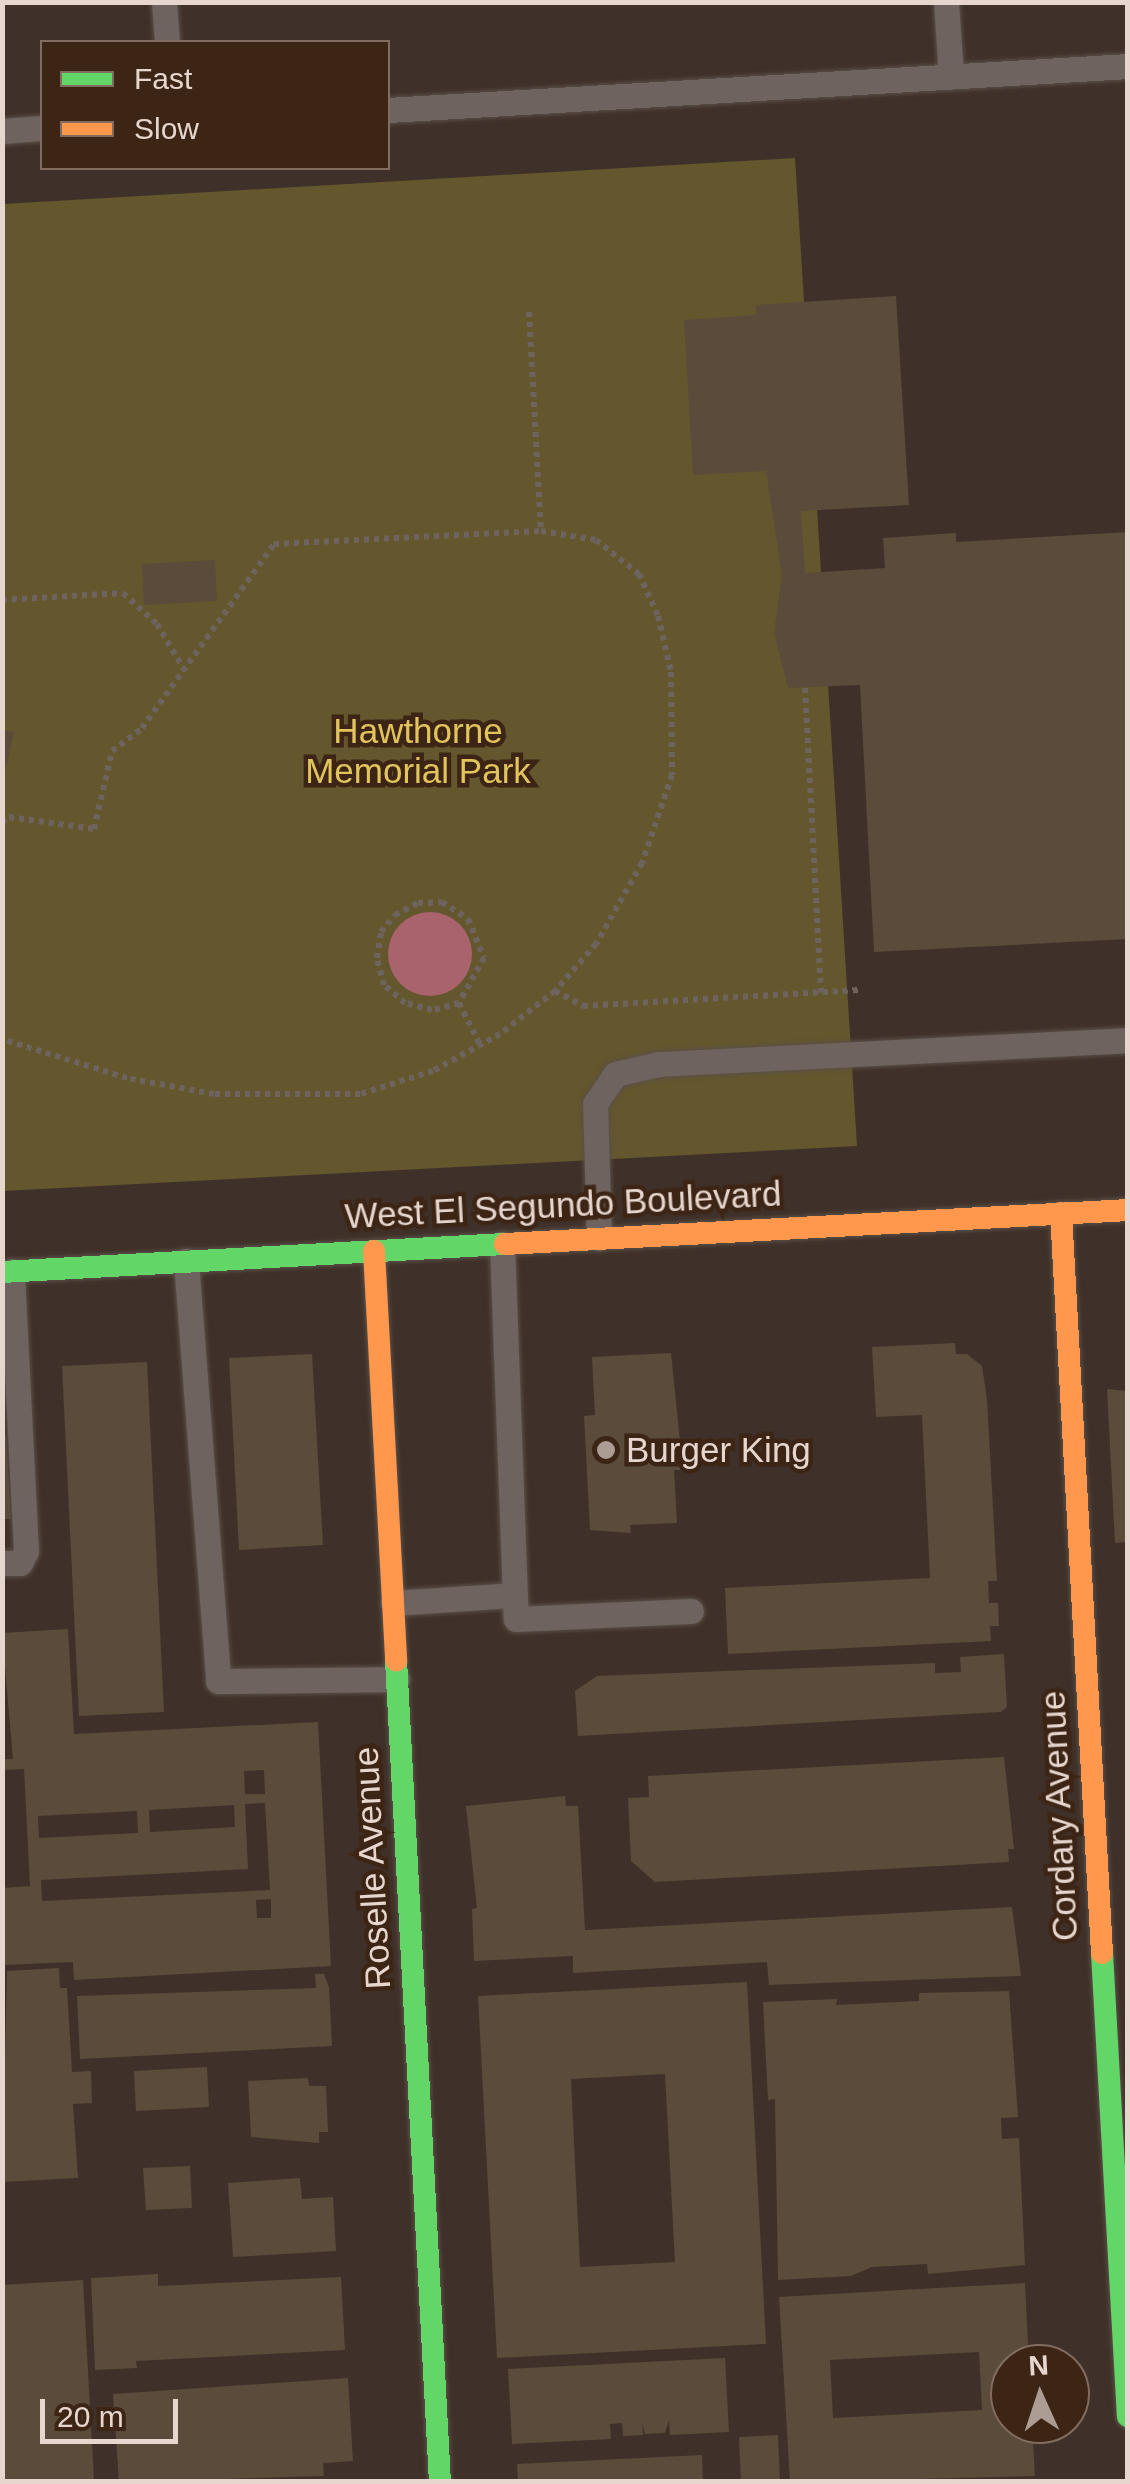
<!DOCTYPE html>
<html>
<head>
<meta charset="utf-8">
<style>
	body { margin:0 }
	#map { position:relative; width:1130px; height:2484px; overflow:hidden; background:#3f3129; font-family:Helvetica,sans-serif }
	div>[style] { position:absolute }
	.green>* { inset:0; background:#64572e }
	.water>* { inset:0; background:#a9636d }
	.round { border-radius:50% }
	.building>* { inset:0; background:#5a4b3b }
	.path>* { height:6px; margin-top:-3px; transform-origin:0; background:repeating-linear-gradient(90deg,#6e635e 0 5px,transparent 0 10px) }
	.roads { filter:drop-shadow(0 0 2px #5a4f47) drop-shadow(0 0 2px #5a4f47) }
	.lane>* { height:25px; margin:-12.5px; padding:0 12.5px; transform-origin:12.5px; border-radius:12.5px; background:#6e635e }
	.fast>* { height:22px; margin:-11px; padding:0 11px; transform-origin:11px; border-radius:11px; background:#63d668 }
	.slow>* { height:22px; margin:-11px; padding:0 11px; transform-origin:11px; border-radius:11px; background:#ff974d }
	.dots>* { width:28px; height:28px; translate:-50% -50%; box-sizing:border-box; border:5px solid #3d2516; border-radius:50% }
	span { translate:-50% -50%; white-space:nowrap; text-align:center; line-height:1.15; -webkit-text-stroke:9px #3d2516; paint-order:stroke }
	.park-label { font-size:35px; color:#e2c45d }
	.street-label { font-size:35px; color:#e6d6cd }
	.poi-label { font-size:35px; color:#e6d6cd }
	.left { translate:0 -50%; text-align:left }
	.frame { position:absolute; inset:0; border:5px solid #e6d6cd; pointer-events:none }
	.legend { position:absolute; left:40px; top:40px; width:350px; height:130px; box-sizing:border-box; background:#3d2516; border:2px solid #816c5f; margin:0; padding:12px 18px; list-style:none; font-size:30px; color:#e6d6cd }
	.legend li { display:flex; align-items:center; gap:20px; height:50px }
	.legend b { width:50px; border:2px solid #816c5f }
	.north { position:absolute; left:990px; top:2344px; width:100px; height:100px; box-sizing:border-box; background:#3d2516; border:2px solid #816c5f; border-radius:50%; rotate:357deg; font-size:28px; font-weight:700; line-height:40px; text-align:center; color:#e6d6cd }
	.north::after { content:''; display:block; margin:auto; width:35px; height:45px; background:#ac9c94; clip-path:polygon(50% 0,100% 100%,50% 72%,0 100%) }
	.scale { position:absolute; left:40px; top:2399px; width:138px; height:45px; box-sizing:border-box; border:5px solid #e6d6cd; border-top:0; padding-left:12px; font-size:30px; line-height:35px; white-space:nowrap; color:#e6d6cd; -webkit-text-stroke:8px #3d2516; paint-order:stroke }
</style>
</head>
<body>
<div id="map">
	<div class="green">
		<i style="clip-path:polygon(795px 158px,857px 1146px,3px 1191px,3px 204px)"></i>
	</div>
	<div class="water">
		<i class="round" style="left:388px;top:912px;width:84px;height:84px"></i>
	</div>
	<div class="building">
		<i style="clip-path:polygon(896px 296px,909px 505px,801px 511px,805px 573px,885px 568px,883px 538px,956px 533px,956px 542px,1128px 532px,1128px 939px,874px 952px,860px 685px,788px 688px,774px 633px,782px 575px,766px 471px,693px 475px,684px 320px,756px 315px,756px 305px)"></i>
		<i style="clip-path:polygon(215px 560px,217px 601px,144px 605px,142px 564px)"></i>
		<i style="clip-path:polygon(2px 730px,14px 732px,4px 776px,2px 776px)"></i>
		<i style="clip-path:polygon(955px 1343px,956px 1354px,967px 1354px,982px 1366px,987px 1399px,997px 1581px,988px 1581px,989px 1603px,998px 1603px,999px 1626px,990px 1626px,991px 1641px,728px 1654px,725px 1588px,930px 1578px,922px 1415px,876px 1417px,872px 1347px)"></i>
		<i style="clip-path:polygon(671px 1353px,683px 1470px,674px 1470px,677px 1523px,630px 1525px,631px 1533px,590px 1530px,584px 1416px,595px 1415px,592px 1357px)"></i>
		<i style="clip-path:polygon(312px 1354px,323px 1545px,239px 1550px,229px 1358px)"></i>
		<i style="clip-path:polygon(147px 1362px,164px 1712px,79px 1716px,62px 1366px)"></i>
		<i style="clip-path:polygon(1107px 1389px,1128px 1391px,1128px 1542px,1115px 1543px)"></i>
		<i style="clip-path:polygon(6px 1435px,11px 1519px,2px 1519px,2px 1436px)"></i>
		<i style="clip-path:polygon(evenodd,68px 1629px,74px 1734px,318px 1722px,331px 1966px,74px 1980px,73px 1962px,2px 1965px,2px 1888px,30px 1886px,24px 1769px,2px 1770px,2px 1759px,13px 1759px,2px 1633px,68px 1629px,264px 1770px,265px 1794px,245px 1794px,244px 1771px,264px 1770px,68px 1629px,265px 1803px,270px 1890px,42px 1901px,41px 1880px,248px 1869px,245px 1804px,265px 1803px,68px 1629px,234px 1805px,235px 1827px,150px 1832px,149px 1810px,234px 1805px,68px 1629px,137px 1811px,138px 1833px,39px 1838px,38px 1816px,137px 1811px,68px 1629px,271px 1899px,271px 1918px,257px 1918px,256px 1900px,271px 1899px)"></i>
		<i style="clip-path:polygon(1004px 1654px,1007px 1707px,1001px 1712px,578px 1736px,575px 1691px,597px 1676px,935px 1663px,935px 1673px,961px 1672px,960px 1657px)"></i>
		<i style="clip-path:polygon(1004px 1757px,1014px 1849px,1008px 1849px,1009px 1862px,655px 1882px,631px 1861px,628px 1798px,649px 1797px,648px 1776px)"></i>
		<i style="clip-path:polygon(565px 1796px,566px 1806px,578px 1806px,585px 1930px,1012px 1907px,1021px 1976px,769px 1985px,767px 1962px,573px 1973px,573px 1956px,474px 1961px,472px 1909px,477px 1908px,466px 1806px)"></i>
		<i style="clip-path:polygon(59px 1968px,60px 1988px,67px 1988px,72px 2072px,91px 2071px,92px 2103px,73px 2104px,78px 2178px,2px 2182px,7px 1971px)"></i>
		<i style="clip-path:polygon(315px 1974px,324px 1974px,329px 1987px,332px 2046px,80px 2059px,77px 1996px,316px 1988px)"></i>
		<i style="clip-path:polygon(evenodd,747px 1982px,766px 2344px,497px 2358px,478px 1996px,747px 1982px,665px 2074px,675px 2262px,580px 2267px,571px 2079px,665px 2074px)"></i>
		<i style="clip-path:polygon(1009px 1991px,1018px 2117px,1001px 2118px,1002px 2139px,1019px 2138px,1025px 2265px,928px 2274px,927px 2264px,872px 2267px,851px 2276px,778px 2280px,775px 2099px,768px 2100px,763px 2002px,837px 1999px,836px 2005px,919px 2001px,919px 1993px)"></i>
		<i style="clip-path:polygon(207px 2067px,209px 2107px,136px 2111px,134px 2071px)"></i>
		<i style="clip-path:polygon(308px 2078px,309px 2086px,326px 2086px,328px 2132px,319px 2132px,319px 2143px,251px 2137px,248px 2081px)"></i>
		<i style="clip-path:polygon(190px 2166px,192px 2208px,146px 2210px,143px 2168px)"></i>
		<i style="clip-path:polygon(300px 2178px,302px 2199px,333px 2197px,336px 2251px,233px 2257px,228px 2183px)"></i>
		<i style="clip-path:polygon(158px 2274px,158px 2286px,341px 2277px,345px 2350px,136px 2361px,137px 2368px,95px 2370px,91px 2278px)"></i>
		<i style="clip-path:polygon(83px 2280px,94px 2480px,2px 2482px,2px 2285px)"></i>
		<i style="clip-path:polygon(evenodd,1025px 2283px,1029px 2364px,1010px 2364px,1010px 2424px,1032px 2424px,1035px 2476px,790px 2482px,779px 2297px,1025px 2283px,979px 2352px,982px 2410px,833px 2418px,830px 2360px,979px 2352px)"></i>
		<i style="clip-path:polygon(725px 2358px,729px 2432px,670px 2435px,669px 2420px,665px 2433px,645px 2434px,642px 2423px,643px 2435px,623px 2436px,622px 2423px,610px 2424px,611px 2439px,512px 2444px,508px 2369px)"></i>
		<i style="clip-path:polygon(348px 2378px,353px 2461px,323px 2463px,324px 2476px,119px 2482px,113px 2394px)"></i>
		<i style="clip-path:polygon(778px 2435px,780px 2482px,741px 2482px,739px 2437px)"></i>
		<i style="clip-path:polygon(702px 2455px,703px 2482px,518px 2482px,517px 2464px)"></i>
	</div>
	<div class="path">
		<i style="left:529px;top:312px;width:219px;rotate:86.9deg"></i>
		<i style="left:2px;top:600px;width:121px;rotate:-3.3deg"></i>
		<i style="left:123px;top:593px;width:46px;rotate:42.4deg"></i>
		<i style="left:157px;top:624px;width:55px;rotate:59.2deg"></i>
		<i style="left:805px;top:688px;width:305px;rotate:87deg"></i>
		<i style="left:2px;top:822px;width:9px;rotate:-36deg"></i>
		<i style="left:9px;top:817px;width:86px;rotate:8deg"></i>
		<i style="left:94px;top:829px;width:80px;rotate:-77deg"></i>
		<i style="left:112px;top:751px;width:38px;rotate:-37deg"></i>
		<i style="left:142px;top:728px;width:226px;rotate:-54.3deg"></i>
		<i style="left:274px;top:544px;width:267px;rotate:-2.8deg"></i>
		<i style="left:541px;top:531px;width:56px;rotate:9.3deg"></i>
		<i style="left:596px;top:540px;width:55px;rotate:38.3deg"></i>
		<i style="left:639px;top:574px;width:46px;rotate:65.7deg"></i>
		<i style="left:658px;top:616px;width:57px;rotate:76.9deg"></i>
		<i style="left:671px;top:672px;width:103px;rotate:89.4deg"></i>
		<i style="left:672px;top:775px;width:93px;rotate:108.8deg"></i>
		<i style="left:642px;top:863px;width:93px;rotate:119.6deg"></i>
		<i style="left:596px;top:944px;width:62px;rotate:131.1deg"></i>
		<i style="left:555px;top:991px;width:70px;rotate:142deg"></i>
		<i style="left:500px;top:1034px;width:77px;rotate:151.1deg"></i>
		<i style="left:433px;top:1071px;width:77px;rotate:162.5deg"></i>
		<i style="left:360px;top:1094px;width:146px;rotate:180deg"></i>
		<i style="left:214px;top:1094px;width:88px;rotate:-169.6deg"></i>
		<i style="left:127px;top:1078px;width:131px;rotate:-162.7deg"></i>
		<i style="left:555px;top:991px;width:32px;rotate:28deg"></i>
		<i style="left:583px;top:1006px;width:276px;rotate:-3.3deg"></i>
		<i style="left:459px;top:1003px;width:28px;rotate:165deg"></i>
		<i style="left:432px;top:1010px;width:28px;rotate:-165deg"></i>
		<i style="left:405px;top:1003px;width:28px;rotate:-139deg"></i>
		<i style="left:384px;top:985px;width:28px;rotate:-105deg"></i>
		<i style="left:377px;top:958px;width:26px;rotate:-81deg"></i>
		<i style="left:381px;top:932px;width:22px;rotate:-51deg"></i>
		<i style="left:395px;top:915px;width:26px;rotate:-28deg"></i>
		<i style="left:418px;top:903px;width:24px;rotate:-2deg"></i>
		<i style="left:442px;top:902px;width:31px;rotate:33deg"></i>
		<i style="left:468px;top:919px;width:42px;rotate:67.7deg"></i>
		<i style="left:484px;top:958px;width:51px;rotate:119.1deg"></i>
		<i style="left:459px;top:1003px;width:47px;rotate:63.4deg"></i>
	</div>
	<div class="roads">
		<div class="lane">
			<i style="left:164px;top:2px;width:40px;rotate:85.7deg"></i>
			<i style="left:946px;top:2px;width:73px;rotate:86.1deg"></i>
			<i style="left:388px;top:110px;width:741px;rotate:-3.4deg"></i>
			<i style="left:2px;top:131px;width:40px;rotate:-4.3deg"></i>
			<i style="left:599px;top:1238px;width:134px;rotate:-91.7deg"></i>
			<i style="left:595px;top:1104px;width:36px;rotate:-56deg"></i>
			<i style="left:615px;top:1074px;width:45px;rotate:-12.8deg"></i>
			<i style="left:659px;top:1064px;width:470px;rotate:-2.9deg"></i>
			<i style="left:502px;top:1244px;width:375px;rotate:87.9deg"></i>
			<i style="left:516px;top:1619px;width:175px;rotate:-2.6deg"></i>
			<i style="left:186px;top:1261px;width:421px;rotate:85.6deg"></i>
			<i style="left:218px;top:1681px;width:179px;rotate:-0.6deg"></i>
			<i style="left:2px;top:1563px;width:18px"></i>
			<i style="left:20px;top:1563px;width:13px;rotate:-63deg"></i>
			<i style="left:26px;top:1551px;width:280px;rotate:-92.9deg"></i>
			<i style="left:393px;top:1603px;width:119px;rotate:-3.8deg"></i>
		</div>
		<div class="fast">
			<i style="left:2px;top:1272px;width:504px;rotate:-3.19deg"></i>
			<i style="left:396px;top:1660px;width:823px;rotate:86.94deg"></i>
			<i style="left:1102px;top:1953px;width:464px;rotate:86.8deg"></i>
		</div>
		<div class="slow">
			<i style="left:1061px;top:1213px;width:741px;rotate:86.83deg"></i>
			<i style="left:505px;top:1244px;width:624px;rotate:-3.12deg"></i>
			<i style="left:374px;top:1251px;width:410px;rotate:86.9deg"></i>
		</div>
	</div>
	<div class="dots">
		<i style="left:606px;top:1450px;background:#ac9c94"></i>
	</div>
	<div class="park-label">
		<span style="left:418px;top:751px">Hawthorne<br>Memorial Park</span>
	</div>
	<div class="street-label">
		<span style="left:563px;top:1205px;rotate:-3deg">West El Segundo Boulevard</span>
		<span style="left:1059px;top:1816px;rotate:-93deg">Cordary Avenue</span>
		<span style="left:372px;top:1868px;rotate:-93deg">Roselle Avenue</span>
	</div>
	<div class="poi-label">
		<span class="left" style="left:626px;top:1450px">Burger King</span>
	</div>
	<div class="frame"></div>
	<ul class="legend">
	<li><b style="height:12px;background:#63d668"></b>Fast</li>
	<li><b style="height:12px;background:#ff974d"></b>Slow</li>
	</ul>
	<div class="north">N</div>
	<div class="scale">20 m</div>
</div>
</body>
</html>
